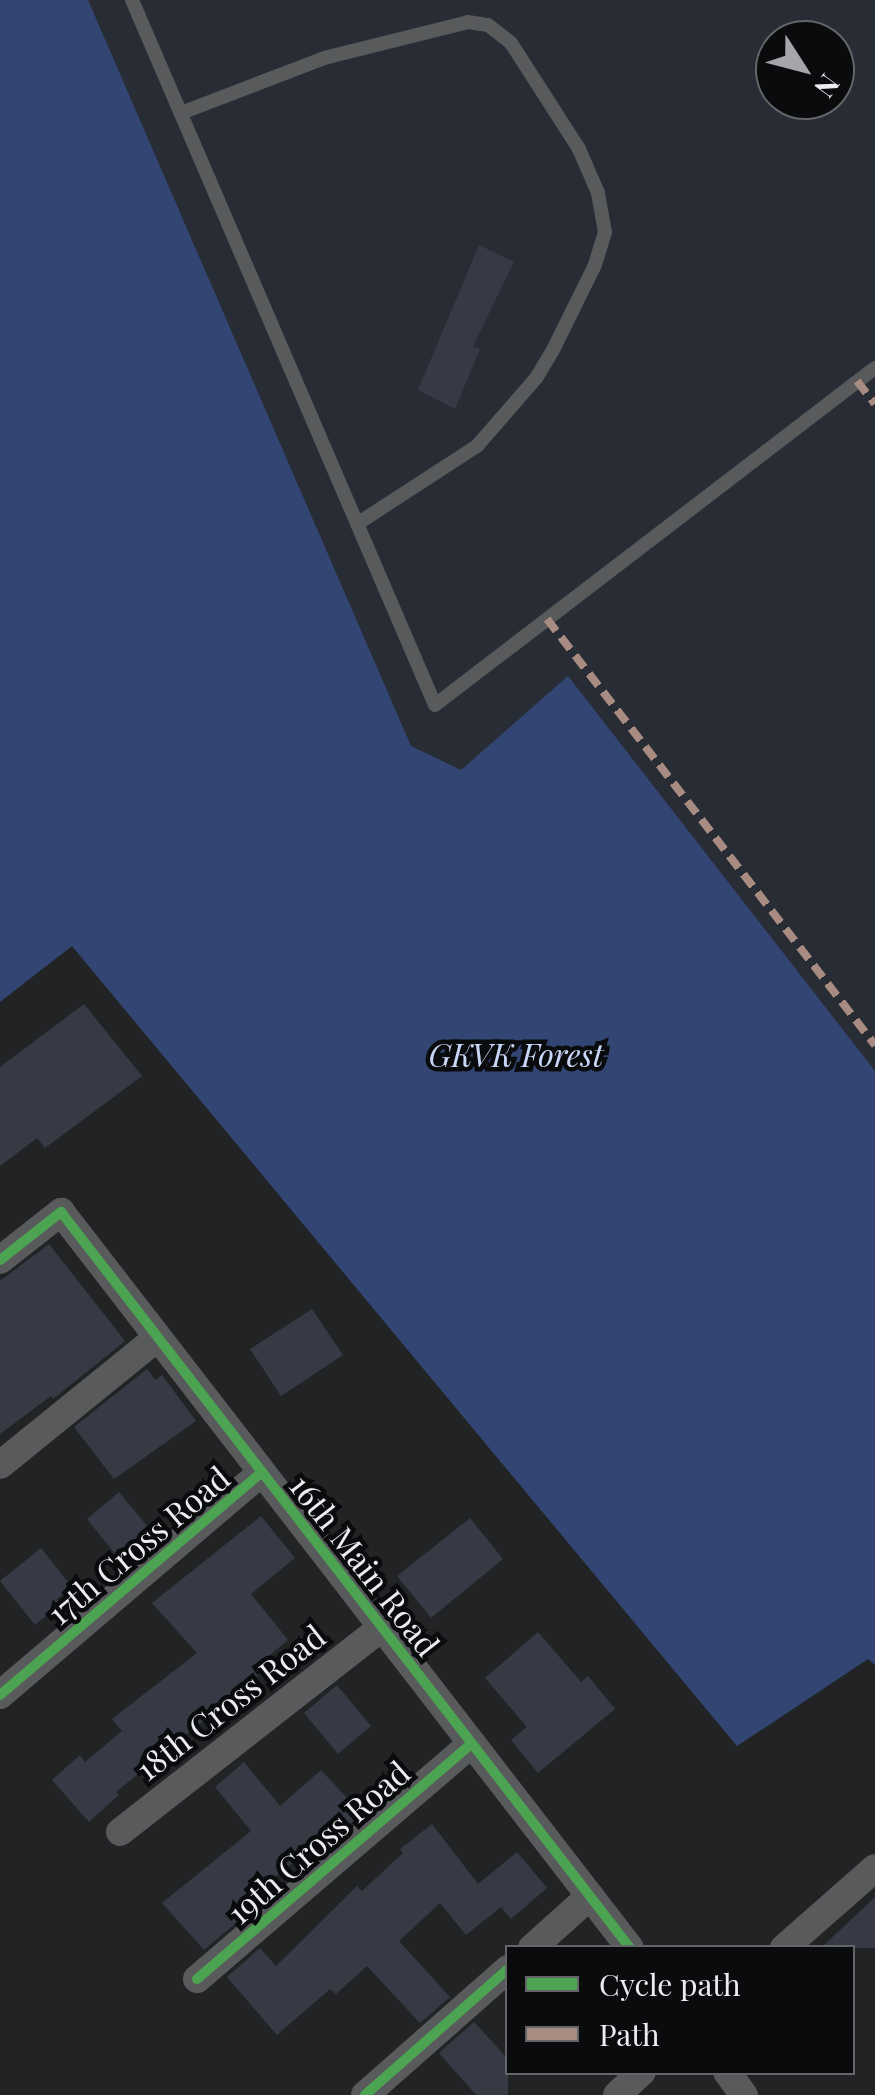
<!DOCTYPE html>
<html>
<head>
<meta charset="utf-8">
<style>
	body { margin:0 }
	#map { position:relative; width:875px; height:2095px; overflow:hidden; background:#212325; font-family:"Playfair Display",serif }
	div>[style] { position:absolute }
	.built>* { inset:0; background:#282c34 }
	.forest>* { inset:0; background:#334673 }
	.building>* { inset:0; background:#373a45 }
	.lane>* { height:14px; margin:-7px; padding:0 7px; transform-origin:7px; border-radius:7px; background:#585a5c }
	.street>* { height:28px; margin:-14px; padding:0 14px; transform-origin:14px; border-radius:14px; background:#585a5c }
	.quiet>* { height:8px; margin-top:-4px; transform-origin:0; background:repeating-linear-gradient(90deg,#a88b81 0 15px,transparent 0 23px) }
	.cycleway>* { height:10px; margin:-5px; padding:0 5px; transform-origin:5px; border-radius:5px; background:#4ca352 }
	span { translate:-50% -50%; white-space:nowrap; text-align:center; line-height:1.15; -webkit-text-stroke:9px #0a0b0d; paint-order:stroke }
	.park-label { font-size:32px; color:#c8d6f7; font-style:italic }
	.street-label { font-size:32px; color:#ecedf0 }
	.legend { position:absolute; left:505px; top:1945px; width:350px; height:130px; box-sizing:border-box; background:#0a0b0d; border:2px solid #646568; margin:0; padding:12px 18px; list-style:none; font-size:30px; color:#ecedf0 }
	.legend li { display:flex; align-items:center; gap:20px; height:50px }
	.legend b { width:50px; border:2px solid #646568 }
	.north { position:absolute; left:755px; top:20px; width:100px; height:100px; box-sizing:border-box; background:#0a0b0d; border:2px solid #646568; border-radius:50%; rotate:126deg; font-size:28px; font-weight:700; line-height:40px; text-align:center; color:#ecedf0 }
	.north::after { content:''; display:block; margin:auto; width:35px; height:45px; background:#a5a6a9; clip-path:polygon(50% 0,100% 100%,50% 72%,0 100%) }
</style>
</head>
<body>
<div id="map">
	<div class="built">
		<i style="clip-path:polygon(evenodd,0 0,875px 0,875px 1665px,868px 1659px,737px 1746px,71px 945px,0 0,775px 40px,835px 40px,835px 100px,775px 100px,775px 40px)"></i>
	</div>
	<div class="forest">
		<i style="clip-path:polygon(0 0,88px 0,411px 746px,461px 770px,568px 676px,875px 1071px,875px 1665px,868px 1659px,737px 1746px,72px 946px,0 1002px)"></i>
	</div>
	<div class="building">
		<i style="clip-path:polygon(479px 245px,514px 262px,473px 346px,480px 349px,455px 409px,418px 390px)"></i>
		<i style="clip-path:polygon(84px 1004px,142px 1076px,45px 1148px,37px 1138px,0 1166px,0 1067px)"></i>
		<i style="clip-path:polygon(49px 1244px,125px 1341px,53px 1399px,51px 1396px,0 1434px,0 1281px)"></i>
		<i style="clip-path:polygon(312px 1309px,343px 1355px,281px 1396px,250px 1349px)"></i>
		<i style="clip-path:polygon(147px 1369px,155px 1380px,162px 1375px,196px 1421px,114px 1479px,74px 1427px)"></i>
		<i style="clip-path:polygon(119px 1492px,149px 1528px,116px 1555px,87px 1519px)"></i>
		<i style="clip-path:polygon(261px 1516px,295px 1558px,251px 1594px,288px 1640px,253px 1669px,258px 1676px,116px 1792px,119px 1795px,89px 1822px,52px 1780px,80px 1755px,85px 1762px,122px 1731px,112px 1719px,197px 1653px,152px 1603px)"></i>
		<i style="clip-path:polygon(470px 1518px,503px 1559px,431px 1618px,397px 1576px)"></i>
		<i style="clip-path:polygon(41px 1548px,72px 1587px,57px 1599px,61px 1604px,35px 1625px,0 1581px)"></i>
		<i style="clip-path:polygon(538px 1632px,581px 1682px,588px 1676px,615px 1709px,538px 1773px,511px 1740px,527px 1727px,485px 1678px)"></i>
		<i style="clip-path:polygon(337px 1685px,371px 1726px,338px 1754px,304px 1713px)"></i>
		<i style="clip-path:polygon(244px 1762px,280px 1806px,321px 1770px,362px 1814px,320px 1850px,315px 1845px,234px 1910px,237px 1922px,204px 1950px,162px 1903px,251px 1831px,215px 1787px)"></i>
		<i style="clip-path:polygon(432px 1824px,478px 1884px,517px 1852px,547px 1888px,511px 1919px,501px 1907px,466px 1935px,440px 1903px,399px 1941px,450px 1997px,420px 2023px,367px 1966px,336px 1994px,330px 1989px,277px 2035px,227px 1977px,260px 1948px,276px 1966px,357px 1886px,362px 1891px,403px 1853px,400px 1849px)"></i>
		<i style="clip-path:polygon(875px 1897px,875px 1948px,821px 1948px)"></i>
		<i style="clip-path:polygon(474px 2022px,508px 2059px,508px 2095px,476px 2095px,439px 2053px)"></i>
	</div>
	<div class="lane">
		<i style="left:132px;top:0;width:767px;rotate:66.74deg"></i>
		<i style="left:435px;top:705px;width:554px;rotate:-37.45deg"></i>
		<i style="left:181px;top:113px;width:153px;rotate:-21deg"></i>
		<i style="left:324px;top:58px;width:148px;rotate:-14deg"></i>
		<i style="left:468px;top:22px;width:20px;rotate:9deg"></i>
		<i style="left:488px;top:25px;width:29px;rotate:38deg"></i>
		<i style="left:511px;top:43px;width:126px;rotate:57.3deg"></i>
		<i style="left:579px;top:149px;width:48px;rotate:66.6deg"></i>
		<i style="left:598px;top:193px;width:40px;rotate:80deg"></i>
		<i style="left:605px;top:232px;width:34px;rotate:107deg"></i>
		<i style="left:595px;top:265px;width:95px;rotate:116.3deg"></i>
		<i style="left:553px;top:350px;width:31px;rotate:121deg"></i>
		<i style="left:537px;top:377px;width:91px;rotate:131deg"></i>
		<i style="left:477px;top:446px;width:143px;rotate:147deg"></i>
	</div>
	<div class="street">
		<i style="left:0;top:1260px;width:78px;rotate:-38.2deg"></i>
		<i style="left:61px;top:1212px;width:930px;rotate:52.29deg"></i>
		<i style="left:0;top:1465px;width:202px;rotate:-39deg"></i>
		<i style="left:0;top:1695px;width:344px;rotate:-40.4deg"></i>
		<i style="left:120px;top:1832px;width:333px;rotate:-38deg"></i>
		<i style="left:532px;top:1948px;width:78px;rotate:-41.9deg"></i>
		<i style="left:784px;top:1948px;width:121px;rotate:-41.3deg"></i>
		<i style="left:197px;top:1979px;width:362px;rotate:-40.6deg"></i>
		<i style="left:727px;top:2072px;width:29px;rotate:54deg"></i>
		<i style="left:365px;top:2095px;width:191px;rotate:-41.4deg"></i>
		<i style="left:617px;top:2095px;width:34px;rotate:-43deg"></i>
	</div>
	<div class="quiet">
		<i style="left:857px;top:381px;width:29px;rotate:52deg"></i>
		<i style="left:547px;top:619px;width:538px;rotate:52.41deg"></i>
	</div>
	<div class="cycleway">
		<i style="left:0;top:1260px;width:78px;rotate:-38.2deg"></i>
		<i style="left:61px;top:1212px;width:930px;rotate:52.29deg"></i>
		<i style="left:0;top:1695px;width:344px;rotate:-40.4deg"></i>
		<i style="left:197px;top:1979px;width:362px;rotate:-40.6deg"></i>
		<i style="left:365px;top:2095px;width:191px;rotate:-41.4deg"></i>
	</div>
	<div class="park-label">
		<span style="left:516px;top:1054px">GKVK Forest</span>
	</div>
	<div class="street-label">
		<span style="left:138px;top:1545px;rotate:-40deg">17th Cross Road</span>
		<span style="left:365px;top:1565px;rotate:52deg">16th Main Road</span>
		<span style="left:230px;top:1702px;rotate:-38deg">18th Cross Road</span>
		<span style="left:318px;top:1842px;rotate:-41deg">19th Cross Road</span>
	</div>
	<ul class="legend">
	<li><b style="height:12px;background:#4ca352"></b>Cycle path</li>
	<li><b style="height:12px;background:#a88b81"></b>Path</li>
	</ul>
	<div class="north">N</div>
</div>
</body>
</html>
